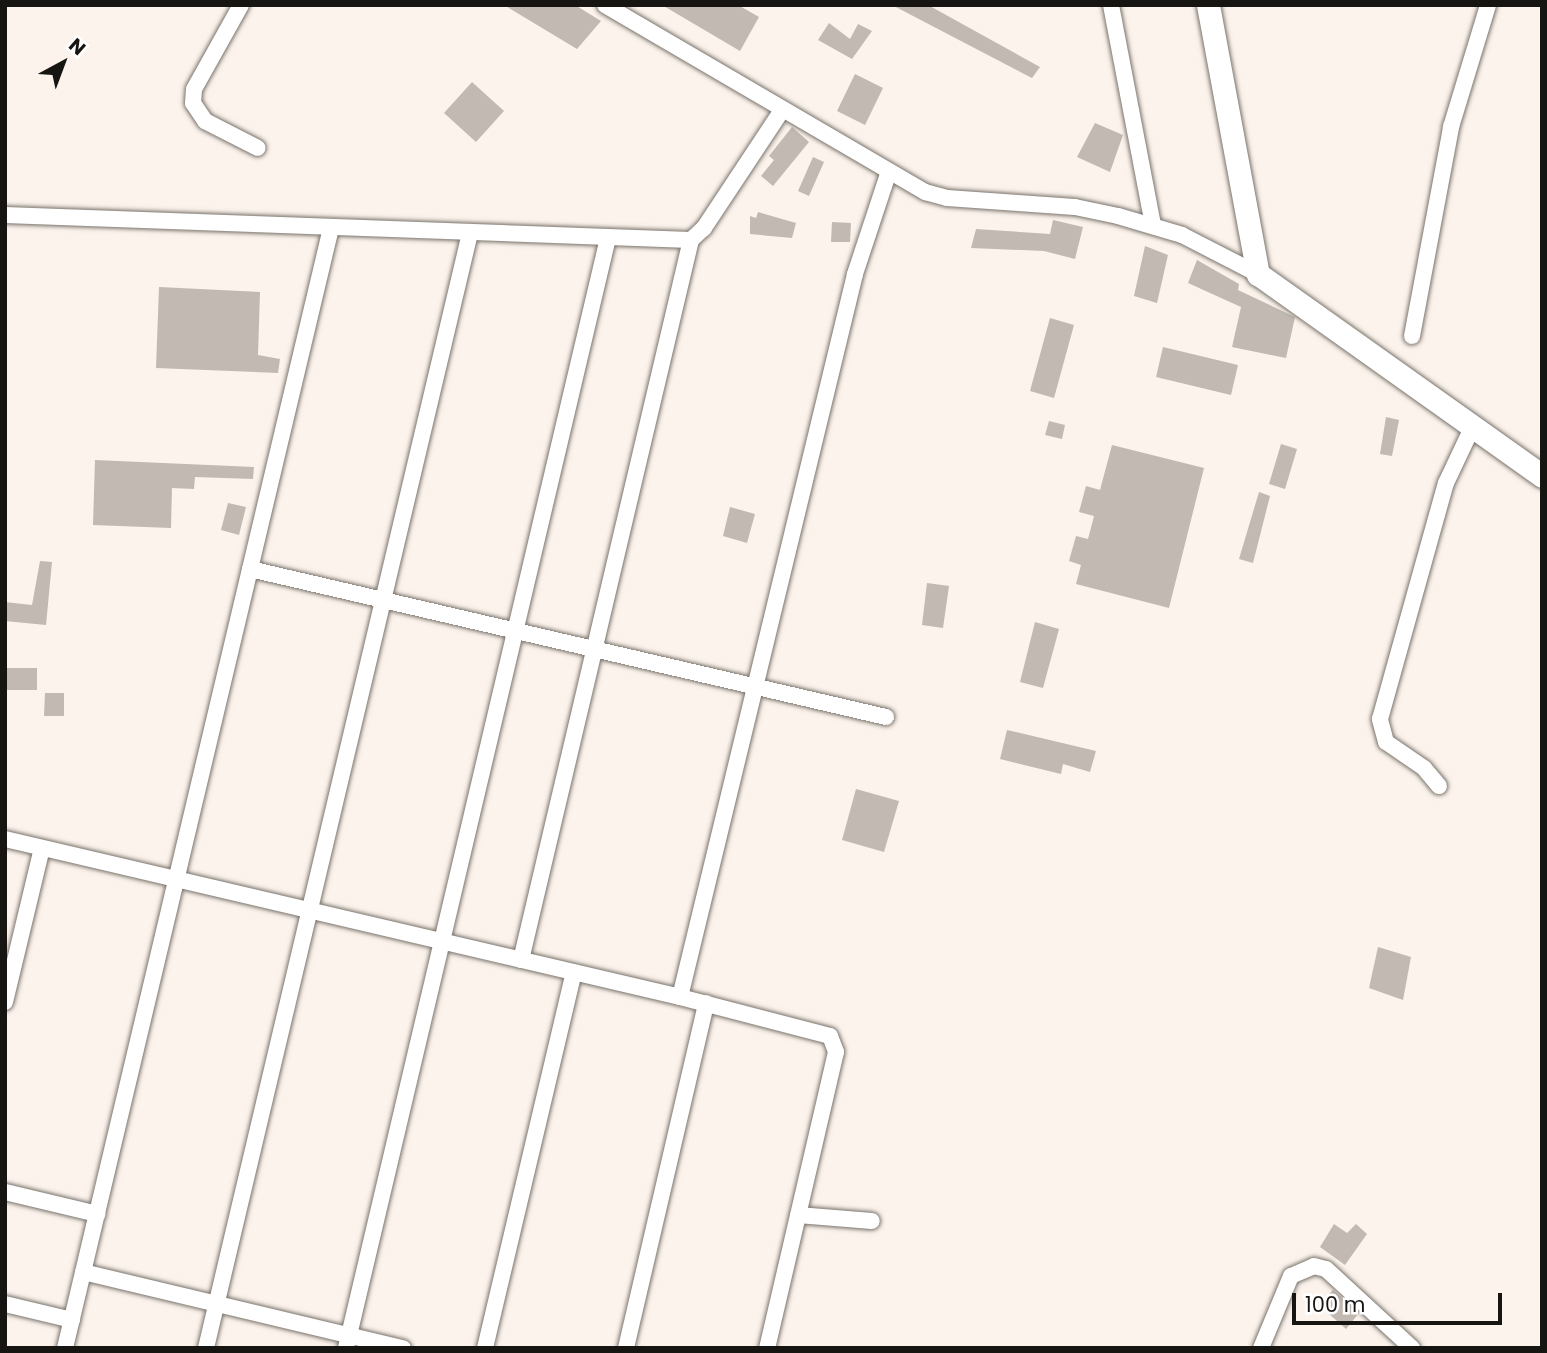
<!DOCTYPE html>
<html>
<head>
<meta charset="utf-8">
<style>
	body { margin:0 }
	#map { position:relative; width:1547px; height:1353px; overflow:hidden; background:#fbf3ec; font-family:Poppins,sans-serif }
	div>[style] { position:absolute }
	.building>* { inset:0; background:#c1b9b2 }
	.roads { filter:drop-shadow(0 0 2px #7a736c) drop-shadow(0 0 2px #7a736c) }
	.street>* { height:16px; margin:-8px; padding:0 8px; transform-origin:8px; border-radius:8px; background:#fff }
	.secondary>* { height:23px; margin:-11.5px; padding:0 11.5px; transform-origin:11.5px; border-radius:11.5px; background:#fff }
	span { translate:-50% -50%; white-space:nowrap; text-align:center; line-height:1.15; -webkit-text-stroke:6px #fff; paint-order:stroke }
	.frame { position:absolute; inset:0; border:7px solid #171512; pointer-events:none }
	.north { position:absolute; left:28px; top:28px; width:70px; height:70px; -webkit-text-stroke:5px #fff; paint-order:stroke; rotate:41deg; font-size:19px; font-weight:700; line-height:28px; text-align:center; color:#171512 }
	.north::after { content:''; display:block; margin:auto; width:24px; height:32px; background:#171512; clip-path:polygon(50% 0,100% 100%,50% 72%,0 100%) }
	.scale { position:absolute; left:1292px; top:1293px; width:210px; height:32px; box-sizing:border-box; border:4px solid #171512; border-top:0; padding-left:9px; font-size:21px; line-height:24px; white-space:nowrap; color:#171512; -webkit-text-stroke:5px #fff; paint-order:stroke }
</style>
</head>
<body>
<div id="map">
	<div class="building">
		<i style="clip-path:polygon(504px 5px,575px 5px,601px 21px,577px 49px)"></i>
		<i style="clip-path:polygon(662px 5px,738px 5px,759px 17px,740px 51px)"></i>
		<i style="clip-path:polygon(892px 5px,928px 5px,1040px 67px,1032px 78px)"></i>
		<i style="clip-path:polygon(829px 23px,850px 39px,858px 24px,872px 31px,852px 59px,818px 40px)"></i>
		<i style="clip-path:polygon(855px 74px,883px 88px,865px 125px,837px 111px)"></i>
		<i style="clip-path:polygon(472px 82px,504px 111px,476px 142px,444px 113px)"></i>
		<i style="clip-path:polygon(1095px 123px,1123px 135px,1110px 172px,1077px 157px)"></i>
		<i style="clip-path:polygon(792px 127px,809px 142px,773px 186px,761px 176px,774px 160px,769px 156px)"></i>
		<i style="clip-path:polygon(813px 157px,824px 162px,809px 196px,798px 191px)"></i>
		<i style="clip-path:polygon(758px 212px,796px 223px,792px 238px,750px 234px,750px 216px,756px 218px)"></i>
		<i style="clip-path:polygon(1053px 220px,1083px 227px,1075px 259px,1044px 251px,971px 248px,976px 229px,1050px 234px)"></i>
		<i style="clip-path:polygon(832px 222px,851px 223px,850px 242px,831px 242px)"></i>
		<i style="clip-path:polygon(1145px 246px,1168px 255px,1157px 303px,1134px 296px)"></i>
		<i style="clip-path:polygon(1197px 260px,1239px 284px,1238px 290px,1295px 317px,1286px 358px,1232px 347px,1241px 307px,1188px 283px)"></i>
		<i style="clip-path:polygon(159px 287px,260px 292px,258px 355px,280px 359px,278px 373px,156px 368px)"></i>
		<i style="clip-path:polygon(1050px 318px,1074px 325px,1054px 398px,1030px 391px)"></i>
		<i style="clip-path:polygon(1163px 347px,1238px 365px,1231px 395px,1156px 377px)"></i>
		<i style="clip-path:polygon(1386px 417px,1399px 420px,1392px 456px,1380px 454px)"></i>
		<i style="clip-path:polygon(1049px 421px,1065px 425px,1062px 439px,1045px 435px)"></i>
		<i style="clip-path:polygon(1281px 444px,1297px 449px,1285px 489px,1269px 484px)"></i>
		<i style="clip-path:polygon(1112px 445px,1204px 468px,1169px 608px,1076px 584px,1081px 565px,1069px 561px,1076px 536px,1088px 539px,1094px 516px,1079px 512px,1086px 486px,1100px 490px)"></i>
		<i style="clip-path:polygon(95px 460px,254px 467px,253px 479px,195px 477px,194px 489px,172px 488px,171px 528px,93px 525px)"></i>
		<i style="clip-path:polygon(1259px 492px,1270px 496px,1253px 563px,1239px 559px)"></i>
		<i style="clip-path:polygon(228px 503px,246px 507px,239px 535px,221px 530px)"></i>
		<i style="clip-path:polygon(730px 507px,755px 514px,747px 543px,723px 536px)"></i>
		<i style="clip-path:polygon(40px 561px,52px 562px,46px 625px,5px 621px,5px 602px,32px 605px)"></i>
		<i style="clip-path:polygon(927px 583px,949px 586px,943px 628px,922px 625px)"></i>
		<i style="clip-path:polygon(1035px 622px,1059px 629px,1043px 688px,1020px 682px)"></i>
		<i style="clip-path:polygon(5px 668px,37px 668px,37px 690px,5px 690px)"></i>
		<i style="clip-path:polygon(45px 693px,64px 693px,64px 716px,44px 716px)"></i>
		<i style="clip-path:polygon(1007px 730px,1096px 751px,1090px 772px,1063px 764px,1061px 774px,1000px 759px)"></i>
		<i style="clip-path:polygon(856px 789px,899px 801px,884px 852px,842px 840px)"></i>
		<i style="clip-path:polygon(1378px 947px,1411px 957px,1403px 1000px,1369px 988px)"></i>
		<i style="clip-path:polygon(1334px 1224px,1347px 1233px,1356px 1224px,1367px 1234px,1345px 1265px,1320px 1247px)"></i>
		<i style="clip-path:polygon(1333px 1290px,1359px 1313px,1346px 1329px,1319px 1305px)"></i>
	</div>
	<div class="roads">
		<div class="street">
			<i style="left:241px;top:5px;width:96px;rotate:119.2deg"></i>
			<i style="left:194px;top:89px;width:14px;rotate:94deg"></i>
			<i style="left:193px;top:103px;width:22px;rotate:56deg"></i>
			<i style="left:205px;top:121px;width:59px;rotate:27deg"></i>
			<i style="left:605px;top:5px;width:371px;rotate:30.3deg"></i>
			<i style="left:925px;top:192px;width:23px;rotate:15deg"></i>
			<i style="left:947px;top:198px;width:128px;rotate:4deg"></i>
			<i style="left:1075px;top:207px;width:44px;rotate:11.8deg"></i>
			<i style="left:1118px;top:216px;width:67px;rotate:16.5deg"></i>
			<i style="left:1182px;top:235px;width:85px;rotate:27.2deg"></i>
			<i style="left:1111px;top:5px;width:225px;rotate:79.2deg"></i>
			<i style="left:5px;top:215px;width:686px;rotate:2.09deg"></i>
			<i style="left:691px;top:240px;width:18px;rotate:-43deg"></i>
			<i style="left:704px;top:228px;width:141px;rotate:-56.5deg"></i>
			<i style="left:1412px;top:336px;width:213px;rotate:-79.4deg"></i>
			<i style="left:1451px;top:127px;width:127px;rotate:-73.1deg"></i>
			<i style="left:250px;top:569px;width:653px;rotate:13.1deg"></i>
			<i style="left:1439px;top:786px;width:23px;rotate:-130deg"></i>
			<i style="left:1424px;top:768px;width:46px;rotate:-145.6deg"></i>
			<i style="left:1386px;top:742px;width:24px;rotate:-105deg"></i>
			<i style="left:1380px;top:719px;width:245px;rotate:-74.4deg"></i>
			<i style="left:1446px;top:483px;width:63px;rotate:-64.7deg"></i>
			<i style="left:5px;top:839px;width:693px;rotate:13.17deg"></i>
			<i style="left:680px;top:997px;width:155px;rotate:14.6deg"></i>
			<i style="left:830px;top:1036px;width:17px;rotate:69deg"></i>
			<i style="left:836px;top:1052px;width:304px;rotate:103.1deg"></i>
			<i style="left:521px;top:960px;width:740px;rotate:-76.72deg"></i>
			<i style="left:680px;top:997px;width:744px;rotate:-76.39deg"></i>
			<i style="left:855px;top:274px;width:105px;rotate:-71.7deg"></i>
			<i style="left:5px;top:1002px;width:158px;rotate:-76.5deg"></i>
			<i style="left:5px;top:1192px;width:95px;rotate:13.4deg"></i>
			<i style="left:798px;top:1215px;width:74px;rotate:4.6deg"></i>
			<i style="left:83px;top:1272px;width:329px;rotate:13.4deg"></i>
			<i style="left:5px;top:1304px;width:69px;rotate:13.4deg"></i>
			<i style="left:65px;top:1348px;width:1151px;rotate:-76.64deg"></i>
			<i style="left:206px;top:1348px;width:1146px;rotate:-76.68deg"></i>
			<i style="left:346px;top:1348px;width:1141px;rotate:-76.72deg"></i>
			<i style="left:485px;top:1348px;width:386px;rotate:-76.7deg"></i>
			<i style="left:626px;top:1348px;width:354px;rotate:-76.9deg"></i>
			<i style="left:1261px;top:1348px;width:78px;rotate:-67.4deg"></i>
			<i style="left:1291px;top:1276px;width:25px;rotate:-23deg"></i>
			<i style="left:1314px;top:1266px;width:12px;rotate:14deg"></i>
			<i style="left:1326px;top:1269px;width:117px;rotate:42.6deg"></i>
		</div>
		<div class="secondary">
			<i style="left:1208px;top:5px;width:274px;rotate:79.5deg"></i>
			<i style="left:1258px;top:274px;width:349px;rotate:35.4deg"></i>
		</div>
	</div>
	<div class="frame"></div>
	<div class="north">N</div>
	<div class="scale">100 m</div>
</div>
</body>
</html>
